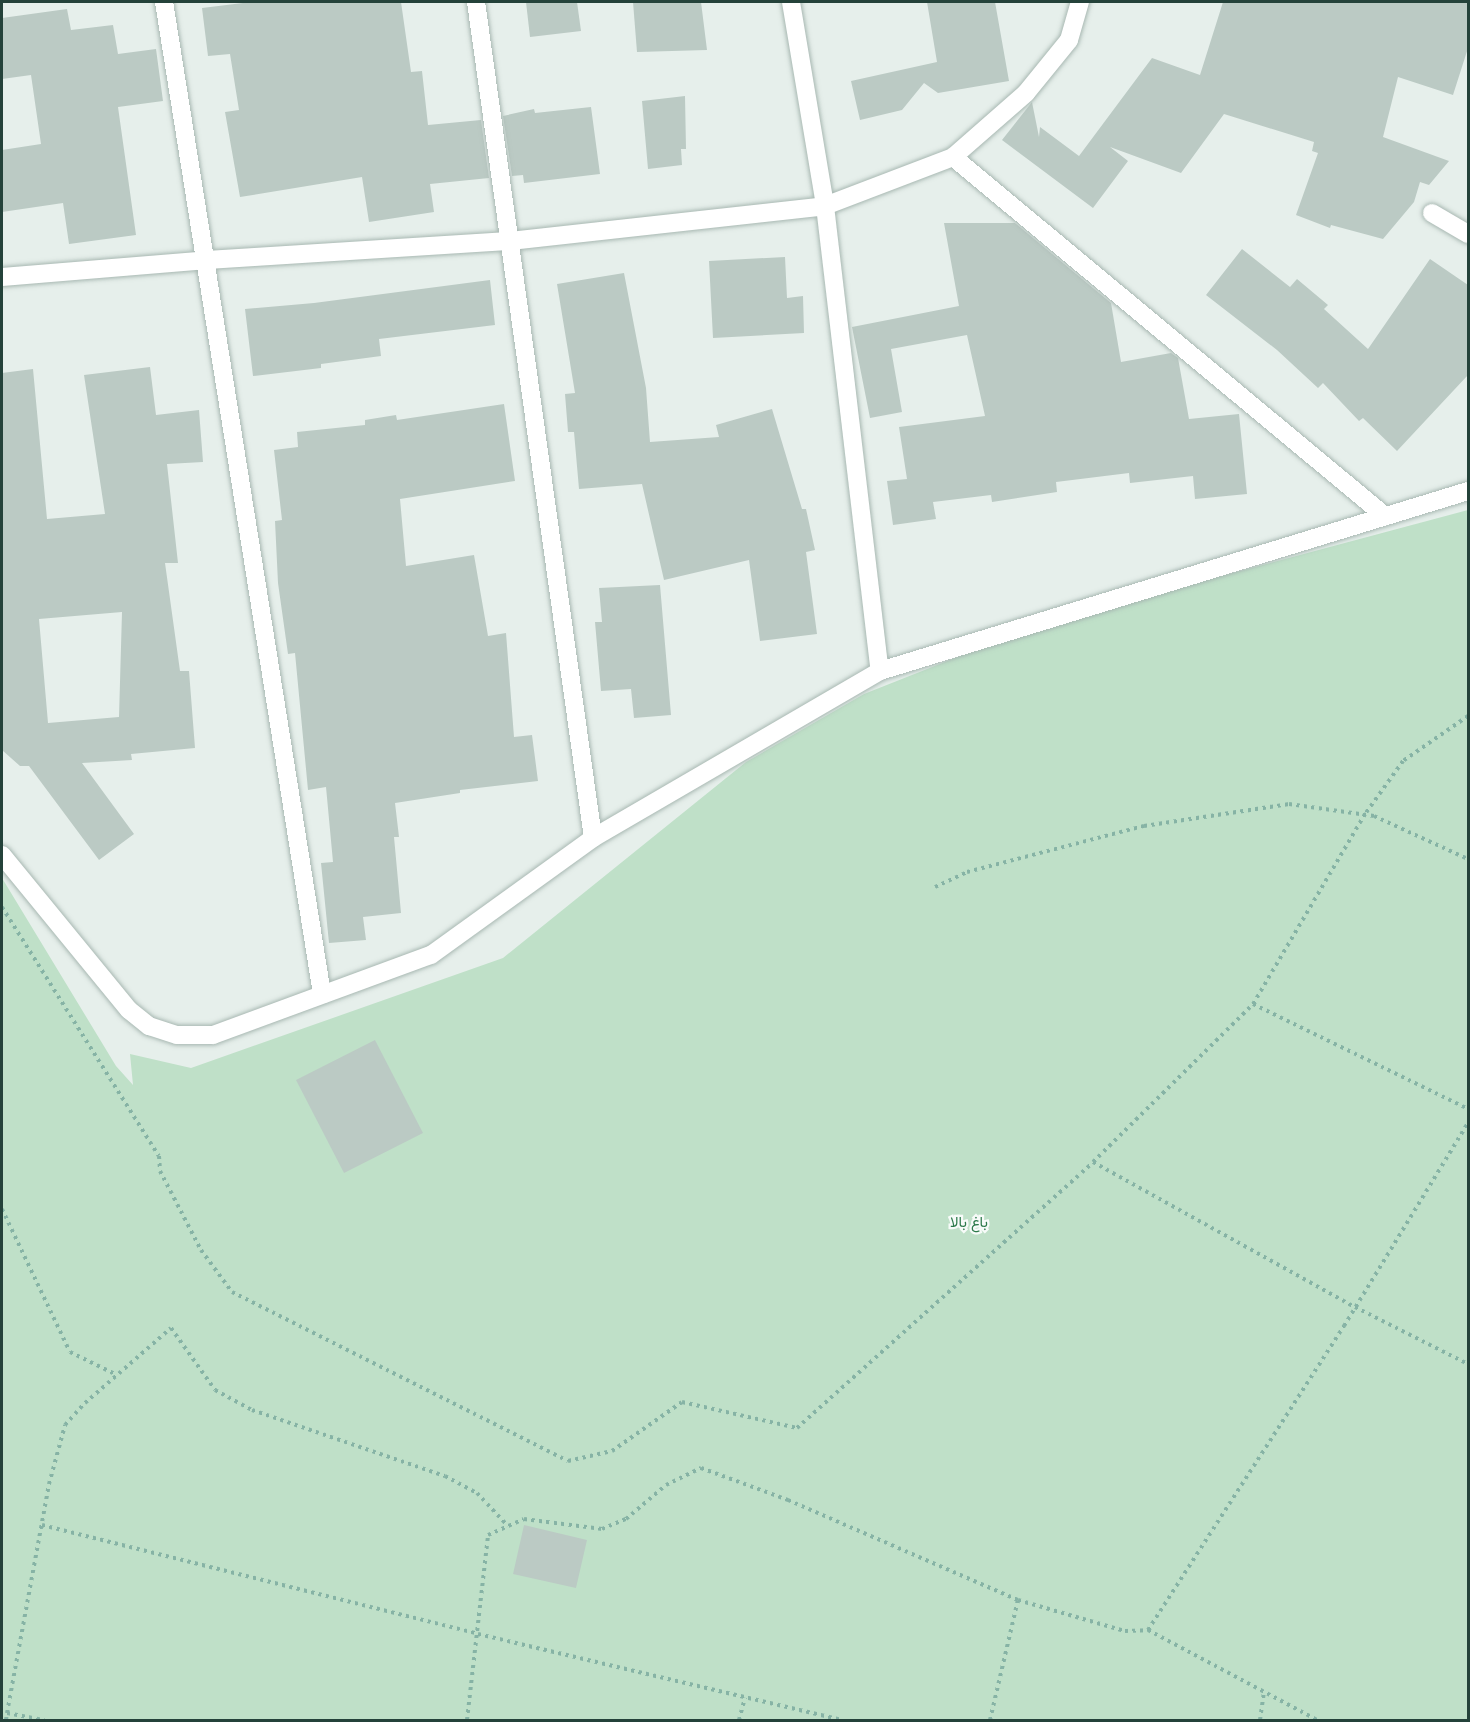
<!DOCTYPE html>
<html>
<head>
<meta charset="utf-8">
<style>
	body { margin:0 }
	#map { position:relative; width:1470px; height:1722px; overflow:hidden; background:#e6efeb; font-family:Quicksand,Vazirmatn,sans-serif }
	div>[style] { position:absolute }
	.green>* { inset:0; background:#bfe0c8 }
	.building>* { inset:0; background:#bbcac4 }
	.path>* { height:4px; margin-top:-2px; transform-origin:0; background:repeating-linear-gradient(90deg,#86b3a5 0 3px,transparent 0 7.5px) }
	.roads { filter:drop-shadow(0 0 2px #a8b8b2) drop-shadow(0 0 2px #a8b8b2) }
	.service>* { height:18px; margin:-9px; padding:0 9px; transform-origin:9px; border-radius:9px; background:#fff }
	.minor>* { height:18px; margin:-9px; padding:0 9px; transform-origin:9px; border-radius:9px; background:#fff }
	span { translate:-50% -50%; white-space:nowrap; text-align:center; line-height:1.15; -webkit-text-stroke:4.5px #f7fbf9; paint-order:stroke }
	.park-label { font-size:15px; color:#2d7a4b }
	.frame { position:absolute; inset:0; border:3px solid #24423a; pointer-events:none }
</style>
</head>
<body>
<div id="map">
	<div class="green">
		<i style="clip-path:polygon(1468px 510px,1468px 1720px,2px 1720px,2px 878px,116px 1066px,133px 1085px,130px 1054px,191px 1068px,503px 958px,746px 762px,864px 694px,1038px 625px)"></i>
	</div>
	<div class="building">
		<i style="clip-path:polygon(251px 2px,401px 2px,411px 72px,422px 71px,428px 125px,481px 120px,489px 178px,430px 184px,434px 212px,369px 222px,362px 177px,240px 197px,225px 112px,239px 110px,230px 54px,208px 56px,202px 8px)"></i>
		<i style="clip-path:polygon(526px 2px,577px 2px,581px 31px,530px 37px)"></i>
		<i style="clip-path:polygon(633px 2px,701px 2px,707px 50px,637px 52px)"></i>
		<i style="clip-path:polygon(927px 2px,995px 2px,1009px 81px,938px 93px,924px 83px,902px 110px,860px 120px,851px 81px,937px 62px)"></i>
		<i style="clip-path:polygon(1223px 2px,1468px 2px,1468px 48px,1453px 95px,1398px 77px,1383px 137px,1449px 161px,1429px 185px,1420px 182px,1414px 202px,1383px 239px,1331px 225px,1330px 228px,1296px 215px,1318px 153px,1312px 151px,1314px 142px,1224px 114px,1181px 173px,1110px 147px,1128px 161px,1093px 208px,1002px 140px,1032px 102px,1039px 137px,1040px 127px,1079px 156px,1152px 58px,1200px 75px)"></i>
		<i style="clip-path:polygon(67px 9px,71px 30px,113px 25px,118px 54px,156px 49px,163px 101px,118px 107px,136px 235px,69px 244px,63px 203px,2px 212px,2px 150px,41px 144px,31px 75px,2px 79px,2px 18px)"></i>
		<i style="clip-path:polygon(685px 96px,686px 149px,681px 149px,682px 165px,648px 169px,642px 101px)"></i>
		<i style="clip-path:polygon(591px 107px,600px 174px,524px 183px,523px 175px,512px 176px,503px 116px,534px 109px,535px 113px)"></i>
		<i style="clip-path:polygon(944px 223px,1015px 223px,1111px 303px,1121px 362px,1171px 353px,1178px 358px,1189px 419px,1239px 414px,1247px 494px,1195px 499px,1193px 476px,1130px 483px,1129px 473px,1056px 482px,1057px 492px,992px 502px,991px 495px,933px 502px,936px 519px,893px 525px,887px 481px,907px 479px,899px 427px,985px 416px,967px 335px,891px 349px,902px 412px,870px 418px,852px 327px,959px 306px)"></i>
		<i style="clip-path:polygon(1242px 249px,1290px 287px,1297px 279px,1328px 305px,1324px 309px,1368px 349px,1430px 259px,1468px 285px,1468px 375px,1397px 451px,1363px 418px,1359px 421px,1323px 383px,1318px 388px,1277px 350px,1206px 295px)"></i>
		<i style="clip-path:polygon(785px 257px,787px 298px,803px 296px,804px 333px,713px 338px,709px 261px)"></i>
		<i style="clip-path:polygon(624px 273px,646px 388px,650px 442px,719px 437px,716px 425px,772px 409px,802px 509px,806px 509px,815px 550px,806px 552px,817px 634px,760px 641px,749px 560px,664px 580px,642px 484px,579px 489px,574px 432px,568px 432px,565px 394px,575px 393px,557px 284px)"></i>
		<i style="clip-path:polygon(490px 280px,495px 325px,379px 339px,381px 356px,321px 364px,321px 368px,253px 376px,245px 309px,314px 303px)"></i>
		<i style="clip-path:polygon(evenodd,150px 367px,156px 415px,199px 410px,203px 462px,167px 464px,178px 563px,165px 563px,180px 671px,189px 671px,195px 748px,131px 754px,132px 760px,82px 763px,134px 834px,99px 860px,29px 766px,20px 766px,2px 750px,2px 373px,33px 369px,47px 519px,105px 514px,84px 375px,150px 367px,122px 612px,119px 717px,48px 723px,39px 619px,122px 612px)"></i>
		<i style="clip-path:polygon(504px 404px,515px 481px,400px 499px,406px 566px,474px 555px,488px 636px,506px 633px,514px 737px,532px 735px,538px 781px,460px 790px,460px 793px,395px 803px,399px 837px,394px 837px,401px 913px,363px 917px,366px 940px,329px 943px,321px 863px,333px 862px,326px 787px,308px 790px,295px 653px,288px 654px,278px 583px,275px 521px,282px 520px,274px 450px,298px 447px,297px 432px,365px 425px,365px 420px,396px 415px,397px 420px)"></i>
		<i style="clip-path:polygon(660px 585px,671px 715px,634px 718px,631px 689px,601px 691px,595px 622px,602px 622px,599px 588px)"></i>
		<i style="clip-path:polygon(375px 1040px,423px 1133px,344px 1173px,296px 1080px)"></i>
		<i style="clip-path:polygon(524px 1525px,587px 1540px,576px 1588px,513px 1574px)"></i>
	</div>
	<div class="path">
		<i style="left:1468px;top:716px;width:79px;rotate:145.3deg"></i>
		<i style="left:1403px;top:761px;width:65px;rotate:125.6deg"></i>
		<i style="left:1365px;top:814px;width:221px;rotate:120.5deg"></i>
		<i style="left:1253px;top:1004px;width:239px;rotate:26deg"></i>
		<i style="left:935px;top:887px;width:35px;rotate:-25deg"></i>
		<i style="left:967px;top:872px;width:183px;rotate:-14.6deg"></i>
		<i style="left:1144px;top:826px;width:147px;rotate:-8.6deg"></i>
		<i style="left:1289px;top:804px;width:86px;rotate:8deg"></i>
		<i style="left:1374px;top:816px;width:103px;rotate:24.6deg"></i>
		<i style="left:2px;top:907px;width:294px;rotate:57.8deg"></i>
		<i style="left:159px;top:1156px;width:15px;rotate:86deg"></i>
		<i style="left:160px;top:1171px;width:89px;rotate:62.6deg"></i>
		<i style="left:201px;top:1250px;width:52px;rotate:53.6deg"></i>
		<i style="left:232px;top:1292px;width:376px;rotate:26.7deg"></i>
		<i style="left:568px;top:1461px;width:45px;rotate:-12.8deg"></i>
		<i style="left:612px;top:1451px;width:85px;rotate:-35deg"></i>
		<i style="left:682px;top:1402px;width:118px;rotate:12.7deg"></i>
		<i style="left:797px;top:1428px;width:398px;rotate:-41.9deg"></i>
		<i style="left:1093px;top:1162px;width:299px;rotate:29deg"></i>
		<i style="left:1355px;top:1307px;width:127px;rotate:26.8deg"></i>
		<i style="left:1093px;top:1162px;width:225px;rotate:-44.6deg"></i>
		<i style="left:2px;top:1209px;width:158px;rotate:64.6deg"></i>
		<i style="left:70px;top:1352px;width:52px;rotate:26.1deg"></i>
		<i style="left:42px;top:1525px;width:449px;rotate:14deg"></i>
		<i style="left:478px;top:1634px;width:374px;rotate:13.3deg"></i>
		<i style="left:1148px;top:1630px;width:362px;rotate:-57.2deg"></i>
		<i style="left:1344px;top:1326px;width:238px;rotate:-58.6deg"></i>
		<i style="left:7px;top:1713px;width:233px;rotate:-79.6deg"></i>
		<i style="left:49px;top:1484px;width:61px;rotate:-74.8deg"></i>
		<i style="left:65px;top:1425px;width:30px;rotate:-48deg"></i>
		<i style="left:85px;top:1403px;width:114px;rotate:-41.1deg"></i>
		<i style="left:171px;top:1328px;width:76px;rotate:54.6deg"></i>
		<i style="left:215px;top:1390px;width:42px;rotate:28.4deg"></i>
		<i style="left:252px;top:1410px;width:204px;rotate:18.9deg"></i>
		<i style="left:445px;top:1476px;width:36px;rotate:28deg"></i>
		<i style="left:477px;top:1493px;width:45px;rotate:46.8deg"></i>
		<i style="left:6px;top:1720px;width:7px;rotate:-82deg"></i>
		<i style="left:7px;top:1713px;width:38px;rotate:11deg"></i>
		<i style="left:467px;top:1720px;width:186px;rotate:-83.5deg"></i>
		<i style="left:488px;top:1535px;width:39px;rotate:-24deg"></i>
		<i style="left:524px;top:1519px;width:79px;rotate:7.3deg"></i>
		<i style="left:602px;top:1529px;width:26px;rotate:-23deg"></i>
		<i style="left:626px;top:1519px;width:52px;rotate:-40.4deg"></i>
		<i style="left:666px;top:1485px;width:39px;rotate:-26deg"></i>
		<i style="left:701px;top:1468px;width:93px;rotate:20.2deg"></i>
		<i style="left:788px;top:1500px;width:251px;rotate:23.5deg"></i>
		<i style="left:1018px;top:1600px;width:111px;rotate:16.2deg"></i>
		<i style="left:1125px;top:1631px;width:23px;rotate:-2deg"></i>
		<i style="left:1148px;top:1630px;width:191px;rotate:28deg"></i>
		<i style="left:739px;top:1720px;width:23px;rotate:-75deg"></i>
		<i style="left:990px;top:1720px;width:123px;rotate:-76.9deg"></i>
		<i style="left:1260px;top:1720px;width:28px;rotate:-82deg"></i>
	</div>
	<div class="roads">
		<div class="service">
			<i style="left:1432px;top:213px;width:42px;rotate:30.3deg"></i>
		</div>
		<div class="minor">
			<i style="left:164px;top:2px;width:1005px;rotate:80.95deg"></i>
			<i style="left:476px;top:2px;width:844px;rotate:82.03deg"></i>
			<i style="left:791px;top:2px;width:207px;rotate:80.5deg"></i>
			<i style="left:825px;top:206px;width:468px;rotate:83.3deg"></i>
			<i style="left:953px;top:157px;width:562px;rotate:39.73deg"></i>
			<i style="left:2px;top:277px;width:206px;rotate:-4.7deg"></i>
			<i style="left:207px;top:260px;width:304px;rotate:-3.6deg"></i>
			<i style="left:510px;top:241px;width:317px;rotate:-6.3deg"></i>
			<i style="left:825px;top:206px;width:137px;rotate:-20.9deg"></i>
			<i style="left:953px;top:157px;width:97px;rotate:-41.2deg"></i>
			<i style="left:1026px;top:93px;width:68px;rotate:-50.9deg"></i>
			<i style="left:1069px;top:40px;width:40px;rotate:-74deg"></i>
			<i style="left:2px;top:855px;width:200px;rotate:50.7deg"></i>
			<i style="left:129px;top:1010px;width:26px;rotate:39deg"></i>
			<i style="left:149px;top:1026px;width:29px;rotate:18deg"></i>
			<i style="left:177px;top:1035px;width:36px"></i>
			<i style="left:213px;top:1035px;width:232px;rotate:-20.2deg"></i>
			<i style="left:431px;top:955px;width:200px;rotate:-35.8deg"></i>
			<i style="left:593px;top:838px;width:332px;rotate:-30.2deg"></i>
			<i style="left:880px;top:671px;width:615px;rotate:-17.02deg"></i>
		</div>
	</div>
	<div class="park-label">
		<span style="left:969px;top:1222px">باغ بالا</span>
	</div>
	<div class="frame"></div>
</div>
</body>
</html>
